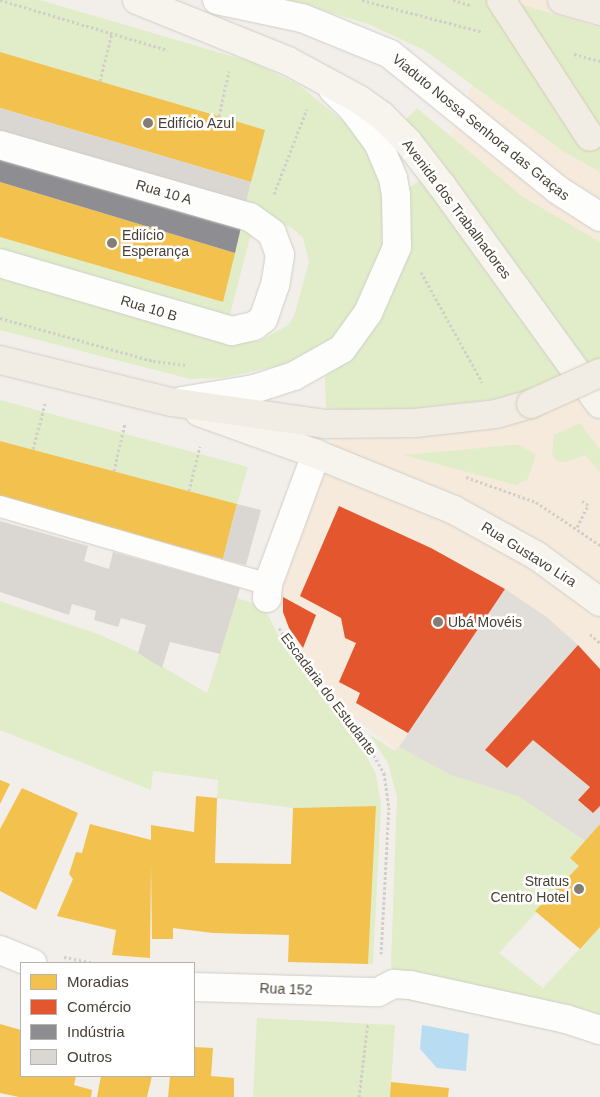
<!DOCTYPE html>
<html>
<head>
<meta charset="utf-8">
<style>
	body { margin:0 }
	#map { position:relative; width:600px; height:1097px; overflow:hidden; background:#f2efea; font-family:Arial,sans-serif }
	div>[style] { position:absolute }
	.commercial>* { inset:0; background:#f5eadc }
	.green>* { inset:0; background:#e0edc8 }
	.parking>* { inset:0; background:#e1deda }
	.water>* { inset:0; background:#b8dcf2 }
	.homes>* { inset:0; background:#f2c14e }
	.shops>* { inset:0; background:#e4572e }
	.industry>* { inset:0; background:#8d8d92 }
	.building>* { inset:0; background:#dad6d1 }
	.path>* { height:3px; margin-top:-1.5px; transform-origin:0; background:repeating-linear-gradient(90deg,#d2cfca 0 2.5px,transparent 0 5px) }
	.roads { filter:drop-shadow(0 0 1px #d0cdc8) drop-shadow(0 0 1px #d0cdc8) }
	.service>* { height:21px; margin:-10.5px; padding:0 10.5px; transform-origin:10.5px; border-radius:10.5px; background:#fdfdfc }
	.pedestrian>* { height:28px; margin:-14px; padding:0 14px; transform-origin:14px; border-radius:14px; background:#fdfdfc }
	.minor>* { height:28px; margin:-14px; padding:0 14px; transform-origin:14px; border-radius:14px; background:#fdfdfc }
	.tertiary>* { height:28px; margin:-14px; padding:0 14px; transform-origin:14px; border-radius:14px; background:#fdfdfc }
	.secondary>* { height:28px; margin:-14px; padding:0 14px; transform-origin:14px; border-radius:14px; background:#f7f4ee }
	.primary>* { height:28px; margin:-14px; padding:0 14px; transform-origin:14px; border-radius:14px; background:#f1ede4 }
	.bridges { filter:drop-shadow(0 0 1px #d5cbb6) drop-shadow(0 0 1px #d5cbb6) }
	.primary-bridge>* { height:28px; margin:-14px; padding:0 14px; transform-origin:14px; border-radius:14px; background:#f1ede4 }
	.dots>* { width:14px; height:14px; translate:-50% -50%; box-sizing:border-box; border:2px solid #fff; border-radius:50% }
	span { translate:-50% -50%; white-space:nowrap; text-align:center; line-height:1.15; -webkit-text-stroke:5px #fff; paint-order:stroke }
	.poi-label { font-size:14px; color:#484035 }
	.left { translate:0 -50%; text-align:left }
	.right { translate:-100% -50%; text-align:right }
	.street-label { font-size:14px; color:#484035 }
	.legend { position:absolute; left:20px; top:962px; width:175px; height:115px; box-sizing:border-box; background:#fff; border:1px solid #b6b3ae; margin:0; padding:6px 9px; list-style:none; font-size:15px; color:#484035 }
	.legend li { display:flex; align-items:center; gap:10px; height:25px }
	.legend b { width:25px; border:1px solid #b6b3ae }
</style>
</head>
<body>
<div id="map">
	<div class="commercial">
		<i style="clip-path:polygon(507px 0,600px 0,600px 854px,567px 845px,398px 751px,345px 711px,285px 624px,278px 590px,331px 442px,365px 381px,425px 197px)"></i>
	</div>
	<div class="green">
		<i style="clip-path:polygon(0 0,40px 0,252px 62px,299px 85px,343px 121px,361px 141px,384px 182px,389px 235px,366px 291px,339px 334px,315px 353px,287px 364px,222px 378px,190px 379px,0 330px,0 277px,224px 341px,260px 341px,288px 325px,294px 316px,309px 262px,303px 238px,292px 228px,245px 207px,264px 130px,0 52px)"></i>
		<i style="clip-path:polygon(288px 0,506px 0,600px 28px,600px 172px,563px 151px,424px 50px,368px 24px)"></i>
		<i style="clip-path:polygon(417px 108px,523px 197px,600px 242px,600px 358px,587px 364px,464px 192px,404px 121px)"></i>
		<i style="clip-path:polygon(422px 179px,567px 372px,521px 392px,494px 399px,387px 411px,326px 409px,325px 376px,348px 357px,407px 189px)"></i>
		<i style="clip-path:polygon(242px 223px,253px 226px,228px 322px,0 255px,0 237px,222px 302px)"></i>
		<i style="clip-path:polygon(0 400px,248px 467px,237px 504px,0 441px)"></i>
		<i style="clip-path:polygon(580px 423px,600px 450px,600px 472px,585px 455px,566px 462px,557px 461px,552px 455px,554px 435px)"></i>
		<i style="clip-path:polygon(512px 445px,520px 445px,536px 455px,527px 480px,516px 485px,404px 455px)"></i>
		<i style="clip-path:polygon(237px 598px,264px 607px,284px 647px,363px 750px,376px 774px,381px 805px,373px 964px,368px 964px,376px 806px,293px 808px,217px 798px,218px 780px,153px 771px,151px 790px,0 730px,0 601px,98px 634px,136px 651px,207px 693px)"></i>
		<i style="clip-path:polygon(369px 734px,395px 751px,399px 747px,451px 775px,520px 797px,585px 841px,570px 858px,579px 866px,499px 953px,543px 988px,600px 927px,600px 1015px,582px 1008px,561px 1033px,397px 998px,391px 964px,397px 797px,388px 763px)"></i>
		<i style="clip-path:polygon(257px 1018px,395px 1025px,390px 1097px,253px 1097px)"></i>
	</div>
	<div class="parking">
		<i style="clip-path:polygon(505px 589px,548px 618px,578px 645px,485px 751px,507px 768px,533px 740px,590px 787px,578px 800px,593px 813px,600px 806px,600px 824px,585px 841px,520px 797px,451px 775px,399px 747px)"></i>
	</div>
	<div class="water">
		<i style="clip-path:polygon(422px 1025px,469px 1034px,466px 1071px,437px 1068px,420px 1049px)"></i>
	</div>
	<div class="homes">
		<i style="clip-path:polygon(0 52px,265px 130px,251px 182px,0 108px)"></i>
		<i style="clip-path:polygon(0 182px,235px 253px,223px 302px,0 237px)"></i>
		<i style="clip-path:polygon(0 441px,237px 504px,223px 559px,0 496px)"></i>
		<i style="clip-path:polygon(0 780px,10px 784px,0 804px)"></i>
		<i style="clip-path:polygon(22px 788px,78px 813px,36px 910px,0 891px,0 829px)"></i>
		<i style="clip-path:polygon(196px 796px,217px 798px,215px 863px,291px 864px,293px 808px,376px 806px,368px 964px,288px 962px,289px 935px,213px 933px,173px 928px,173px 939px,152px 939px,151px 863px,150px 958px,112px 955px,116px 930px,57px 916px,73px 879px,69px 874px,76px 852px,82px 853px,90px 824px,151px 840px,151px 825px,194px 832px)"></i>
		<i style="clip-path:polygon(600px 824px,600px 927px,580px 949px,535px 911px,579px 866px,570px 858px)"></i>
		<i style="clip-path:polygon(0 1024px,21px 1030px,21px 1076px,76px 1076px,74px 1085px,92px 1090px,91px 1097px,19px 1097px,0 1093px)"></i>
		<i style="clip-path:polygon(194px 1047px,213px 1048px,211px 1076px,234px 1078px,234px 1097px,168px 1097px,170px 1076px,194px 1076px)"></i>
		<i style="clip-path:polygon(101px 1076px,152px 1076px,147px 1097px,97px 1097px)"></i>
		<i style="clip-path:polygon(391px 1082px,449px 1088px,448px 1097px,390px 1097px)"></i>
	</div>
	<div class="shops">
		<i style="clip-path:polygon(339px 506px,431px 548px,505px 589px,408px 733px,356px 703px,360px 693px,339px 682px,356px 643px,345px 638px,341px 618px,300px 596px)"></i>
		<i style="clip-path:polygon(283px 597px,316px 615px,303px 648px,289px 628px,283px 612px)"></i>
		<i style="clip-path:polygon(578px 645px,600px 669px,600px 806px,593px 813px,578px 800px,590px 787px,533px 740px,507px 768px,485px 750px)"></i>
	</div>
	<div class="industry">
		<i style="clip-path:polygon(0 154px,242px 223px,235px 253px,0 182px)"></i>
	</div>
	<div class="building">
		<i style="clip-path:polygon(0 108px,251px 182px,245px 207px,0 135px)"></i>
		<i style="clip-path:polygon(237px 504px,261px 510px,246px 565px,223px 559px)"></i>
		<i style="clip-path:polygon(0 521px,88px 546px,84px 561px,109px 569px,113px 552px,240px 588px,220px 654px,170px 642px,162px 668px,138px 653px,146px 625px,121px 618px,118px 627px,94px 620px,96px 611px,72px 604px,69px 615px,0 592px)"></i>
	</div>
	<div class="path">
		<i style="left:0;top:0;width:175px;rotate:16.6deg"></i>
		<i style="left:362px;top:0;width:125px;rotate:14.8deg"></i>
		<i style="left:453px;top:0;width:18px;rotate:16deg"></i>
		<i style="left:574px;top:54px;width:27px;rotate:15deg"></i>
		<i style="left:100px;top:81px;width:49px;rotate:-76deg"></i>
		<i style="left:219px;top:116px;width:46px;rotate:-77.5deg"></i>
		<i style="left:274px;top:194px;width:91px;rotate:-68.8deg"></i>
		<i style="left:421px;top:272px;width:126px;rotate:61deg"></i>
		<i style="left:0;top:318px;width:159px;rotate:15.7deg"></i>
		<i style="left:153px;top:361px;width:35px;rotate:7deg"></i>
		<i style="left:33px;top:449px;width:47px;rotate:-75.1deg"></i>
		<i style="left:114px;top:471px;width:49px;rotate:-77.1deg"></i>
		<i style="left:466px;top:477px;width:74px;rotate:19.7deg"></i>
		<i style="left:536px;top:502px;width:77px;rotate:33.9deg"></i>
		<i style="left:189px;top:491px;width:46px;rotate:-76.3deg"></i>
		<i style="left:577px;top:527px;width:25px;rotate:-63deg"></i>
		<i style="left:588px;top:505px;width:7px;rotate:-146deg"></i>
		<i style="left:279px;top:628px;width:44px;rotate:57deg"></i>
		<i style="left:303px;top:665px;width:99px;rotate:50.7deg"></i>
		<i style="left:366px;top:742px;width:36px;rotate:60deg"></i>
		<i style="left:384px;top:773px;width:34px;rotate:82deg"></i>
		<i style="left:389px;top:807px;width:147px;rotate:93.1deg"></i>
		<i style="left:590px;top:634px;width:13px;rotate:42deg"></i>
		<i style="left:64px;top:957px;width:32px;rotate:11deg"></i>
		<i style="left:359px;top:1097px;width:75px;rotate:-83.1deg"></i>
	</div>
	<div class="roads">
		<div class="service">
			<i style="left:0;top:506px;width:279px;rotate:16.2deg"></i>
		</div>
		<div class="pedestrian">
			<i style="left:267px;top:598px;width:14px;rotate:-86deg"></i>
			<i style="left:268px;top:584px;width:139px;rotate:-69.7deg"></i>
			<i style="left:378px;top:992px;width:18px;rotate:-27deg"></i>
			<i style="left:394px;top:984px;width:16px;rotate:4deg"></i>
			<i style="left:410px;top:985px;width:160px;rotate:12.3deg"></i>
			<i style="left:566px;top:1019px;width:36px;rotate:18deg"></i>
		</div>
		<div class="minor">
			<i style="left:0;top:145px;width:260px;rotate:16.1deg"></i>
			<i style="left:250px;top:217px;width:27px;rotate:36deg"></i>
			<i style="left:272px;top:233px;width:23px;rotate:70deg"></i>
			<i style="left:280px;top:255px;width:30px;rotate:99deg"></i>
			<i style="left:275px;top:285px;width:36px;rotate:109deg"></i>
			<i style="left:263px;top:319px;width:11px;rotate:142deg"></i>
			<i style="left:254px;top:326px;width:23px;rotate:167deg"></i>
			<i style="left:232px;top:331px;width:242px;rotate:-163.7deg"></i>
			<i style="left:0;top:950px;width:35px;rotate:22deg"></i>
			<i style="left:194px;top:987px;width:184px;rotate:1.6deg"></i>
		</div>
		<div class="tertiary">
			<i style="left:217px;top:0;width:87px;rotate:12deg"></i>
			<i style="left:302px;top:18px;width:95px;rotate:22.2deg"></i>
			<i style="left:390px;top:54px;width:216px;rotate:39deg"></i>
			<i style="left:558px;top:190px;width:50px;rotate:32.7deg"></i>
			<i style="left:182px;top:401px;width:73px;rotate:-9.5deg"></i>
			<i style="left:254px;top:389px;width:42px;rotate:-18deg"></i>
			<i style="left:294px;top:376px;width:55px;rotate:-29.4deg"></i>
			<i style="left:342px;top:349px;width:44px;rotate:-54.2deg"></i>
			<i style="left:368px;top:313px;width:72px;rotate:-66.3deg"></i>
			<i style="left:397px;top:247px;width:52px;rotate:-91.1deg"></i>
			<i style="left:396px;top:195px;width:17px;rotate:-100deg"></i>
			<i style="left:393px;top:178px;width:38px;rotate:-113deg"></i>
			<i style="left:378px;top:143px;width:42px;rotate:-126.3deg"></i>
			<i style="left:353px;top:109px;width:28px;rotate:-136deg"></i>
		</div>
		<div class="secondary">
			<i style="left:137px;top:0;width:163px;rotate:22deg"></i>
			<i style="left:288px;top:61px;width:82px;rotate:28.4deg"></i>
			<i style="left:360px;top:100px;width:27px;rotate:36deg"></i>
			<i style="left:382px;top:116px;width:37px;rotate:45deg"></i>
			<i style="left:408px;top:142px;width:56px;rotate:52.3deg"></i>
			<i style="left:442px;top:186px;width:269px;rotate:54.1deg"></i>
			<i style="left:199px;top:412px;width:124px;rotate:19.7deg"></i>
			<i style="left:316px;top:454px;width:149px;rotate:22.1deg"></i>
			<i style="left:454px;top:510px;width:95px;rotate:29deg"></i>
			<i style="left:537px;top:556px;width:78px;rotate:36.1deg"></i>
		</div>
		<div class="primary">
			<i style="left:562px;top:0;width:40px;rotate:16deg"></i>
			<i style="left:0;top:360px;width:176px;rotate:13.8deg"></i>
			<i style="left:171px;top:402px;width:157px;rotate:8.1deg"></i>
			<i style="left:326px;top:424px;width:89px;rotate:-0.6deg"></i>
			<i style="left:415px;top:423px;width:81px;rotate:-6.3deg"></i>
			<i style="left:496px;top:414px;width:36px;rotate:-16deg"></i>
		</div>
	</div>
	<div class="bridges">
		<div class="primary-bridge">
			<i style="left:501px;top:0;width:163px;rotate:57deg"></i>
			<i style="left:531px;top:404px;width:76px;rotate:-24.2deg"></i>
		</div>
	</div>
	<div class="dots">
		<i style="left:148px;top:123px;background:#847d74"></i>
		<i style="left:112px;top:243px;background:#847d74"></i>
		<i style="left:438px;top:622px;background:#847d74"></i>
		<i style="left:579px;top:889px;background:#847d74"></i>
	</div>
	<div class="poi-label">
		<span class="left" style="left:158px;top:123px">Edifício Azul</span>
		<span class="left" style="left:122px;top:243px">Ediício<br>Esperança</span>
		<span class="left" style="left:448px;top:622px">Ubá Movéis</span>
		<span class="right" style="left:569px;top:889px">Stratus<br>Centro Hotel</span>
	</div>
	<div class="street-label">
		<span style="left:481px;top:127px;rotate:39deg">Viaduto Nossa Senhora das Graças</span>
		<span style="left:164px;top:192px;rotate:16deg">Rua 10 A</span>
		<span style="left:457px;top:209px;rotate:53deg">Avenida dos Trabalhadores</span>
		<span style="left:149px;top:308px;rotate:17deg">Rua 10 B</span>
		<span style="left:529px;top:554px;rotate:32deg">Rua Gustavo Lira</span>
		<span style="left:329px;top:694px;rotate:53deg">Escadaria do Estudante</span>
		<span style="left:286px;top:989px;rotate:2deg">Rua 152</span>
	</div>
	<ul class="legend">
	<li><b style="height:14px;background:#f2c14e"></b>Moradias</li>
	<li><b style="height:14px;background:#e4572e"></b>Comércio</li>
	<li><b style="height:14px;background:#8d8d92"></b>Indústria</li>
	<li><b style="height:14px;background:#dad6d1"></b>Outros</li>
	</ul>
</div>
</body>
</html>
